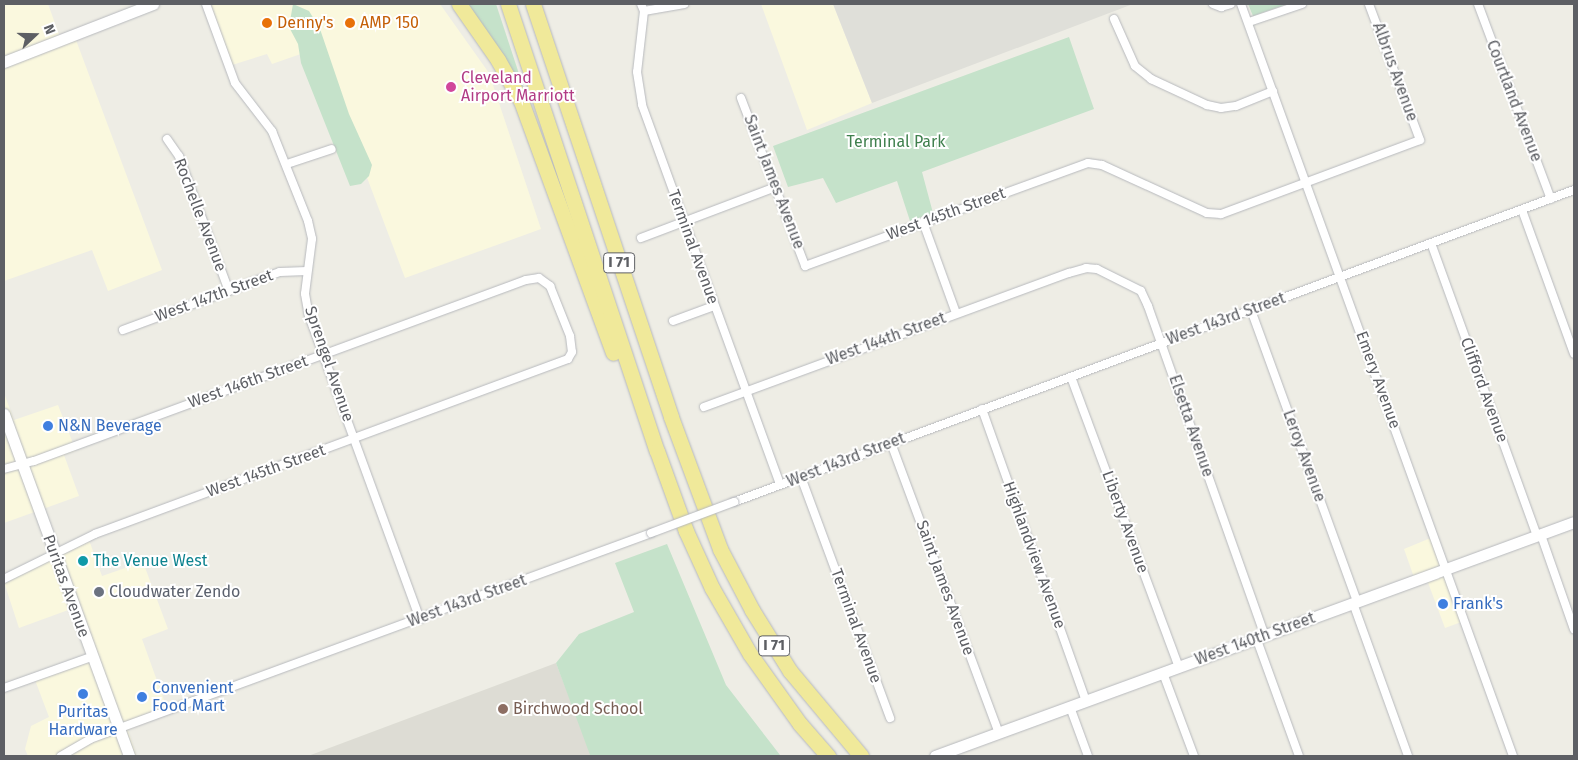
<!DOCTYPE html>
<html>
<head>
<meta charset="utf-8">
<style>
	body { margin:0 }
	#map { position:relative; width:1578px; height:760px; overflow:hidden; background:#eeede5; font-family:"Fira Sans",sans-serif }
	div>[style] { position:absolute }
	.commercial>* { inset:0; background:#faf8de }
	.industrial>* { inset:0; background:#dfdfd9 }
	.education>* { inset:0; background:#dddcd4 }
	.green>* { inset:0; background:#c5e2ca }
	.roads { filter:drop-shadow(0 0 1px #b7b9bd) drop-shadow(0 0 1px #b7b9bd) }
	.street>* { height:8px; margin:-4px; padding:0 4px; transform-origin:4px; border-radius:4px; background:#fff }
	.secondary>* { height:11px; margin:-5.5px; padding:0 5.5px; transform-origin:5.5px; border-radius:5.5px; background:#fff }
	.highway>* { height:15px; margin:-7.5px; padding:0 7.5px; transform-origin:7.5px; border-radius:7.5px; background:#f0e99a }
	.bridges { filter:drop-shadow(0 0 1px #b7b9bd) drop-shadow(0 0 1px #b7b9bd) }
	.street-bridge>* { height:8px; margin:-4px; padding:0 4px; transform-origin:4px; border-radius:4px; background:#fff }
	.dots>* { width:14px; height:14px; translate:-50% -50%; box-sizing:border-box; border:2px solid #fff; border-radius:50% }
	span { translate:-50% -50%; white-space:nowrap; text-align:center; line-height:1.15; -webkit-text-stroke:4px #fff; paint-order:stroke }
	.shield-label span { padding:1px 4px; background:#fff; border:1px solid; border-radius:4px; -webkit-text-stroke-width:0 }
	.shield-label { font-size:15px; color:#5d5f64; font-weight:700 }
	.food-label { font-size:16px; color:#c56008 }
	.left { translate:0 -50%; text-align:left }
	.street-label { font-size:16px; color:#5d5f64 }
	.hotel-label { font-size:16px; color:#b23c85 }
	.park-label { font-size:16px; color:#40804e }
	.shop-label { font-size:16px; color:#366cbe }
	.culture-label { font-size:16px; color:#0d838f }
	.worship-label { font-size:16px; color:#5b616d }
	.education-label { font-size:16px; color:#785e54 }
	.frame { position:absolute; inset:0; border:5px solid #5d5f64; pointer-events:none }
	.north { position:absolute; left:10px; top:10px; width:50px; height:50px; -webkit-text-stroke:4px #fff; paint-order:stroke; rotate:69deg; font-size:14px; font-weight:700; line-height:20px; text-align:center; color:#5d5f64 }
	.north::after { content:''; display:block; margin:auto; width:18px; height:22px; background:#5d5f64; clip-path:polygon(50% 0,100% 100%,50% 72%,0 100%) }
</style>
</head>
<body>
<div id="map">
	<div class="commercial">
		<i style="clip-path:polygon(4px 4px,48px 4px,60px 37px,73px 32px,162px 270px,108px 291px,92px 250px,4px 281px)"></i>
		<i style="clip-path:polygon(208px 4px,440px 4px,489px 73px,541px 229px,405px 278px,318px 48px,272px 64px,267px 54px,232px 65px)"></i>
		<i style="clip-path:polygon(761px 4px,833px 4px,872px 103px,807px 130px)"></i>
		<i style="clip-path:polygon(4px 393px,14px 420px,58px 405px,76px 451px,64px 455px,79px 496px,4px 523px)"></i>
		<i style="clip-path:polygon(1433px 537px,1464px 621px,1445px 628px,1427px 580px,1416px 583px,1404px 549px)"></i>
		<i style="clip-path:polygon(89px 540px,102px 576px,143px 562px,168px 629px,142px 639px,169px 714px,128px 730px,137px 756px,28px 756px,25px 749px,31px 726px,49px 717px,35px 680px,88px 661px,71px 609px,19px 628px,4px 582px)"></i>
	</div>
	<div class="industrial">
		<i style="clip-path:polygon(833px 4px,1133px 4px,872px 103px)"></i>
	</div>
	<div class="education">
		<i style="clip-path:polygon(556px 663px,592px 756px,308px 756px)"></i>
	</div>
	<div class="green">
		<i style="clip-path:polygon(293px 4px,309px 11px,320px 29px,349px 114px,372px 165px,369px 176px,361px 184px,350px 186px,301px 63px,298px 44px,289px 27px)"></i>
		<i style="clip-path:polygon(464px 4px,496px 4px,528px 101px)"></i>
		<i style="clip-path:polygon(1248px 4px,1287px 4px,1253px 16px)"></i>
		<i style="clip-path:polygon(1069px 37px,1094px 109px,922px 172px,933px 213px,910px 221px,897px 181px,836px 203px,823px 178px,788px 187px,773px 146px)"></i>
		<i style="clip-path:polygon(667px 544px,726px 685px,780px 755px,590px 755px,556px 663px,579px 634px,634px 612px,615px 563px)"></i>
	</div>
	<div class="roads">
		<div class="street">
			<i style="left:206px;top:4px;width:84px;rotate:69.8deg"></i>
			<i style="left:235px;top:83px;width:61px;rotate:52.4deg"></i>
			<i style="left:272px;top:131px;width:97px;rotate:68.2deg"></i>
			<i style="left:308px;top:221px;width:18px;rotate:77deg"></i>
			<i style="left:312px;top:239px;width:55px;rotate:97.3deg"></i>
			<i style="left:305px;top:294px;width:22px;rotate:80deg"></i>
			<i style="left:309px;top:316px;width:323px;rotate:69.9deg"></i>
			<i style="left:641px;top:4px;width:8px;rotate:67deg"></i>
			<i style="left:644px;top:11px;width:61px;rotate:96.5deg"></i>
			<i style="left:637px;top:72px;width:33px;rotate:81deg"></i>
			<i style="left:642px;top:105px;width:404px;rotate:70deg"></i>
			<i style="left:1213px;top:4px;width:9px;rotate:21deg"></i>
			<i style="left:1221px;top:7px;width:10px;rotate:-17deg"></i>
			<i style="left:1241px;top:4px;width:800px;rotate:70.11deg"></i>
			<i style="left:1478px;top:4px;width:208px;rotate:69.5deg"></i>
			<i style="left:644px;top:11px;width:41px;rotate:-9.9deg"></i>
			<i style="left:1114px;top:19px;width:51px;rotate:65.9deg"></i>
			<i style="left:1135px;top:66px;width:21px;rotate:39deg"></i>
			<i style="left:1151px;top:79px;width:62px;rotate:24.9deg"></i>
			<i style="left:1207px;top:105px;width:14px;rotate:12deg"></i>
			<i style="left:1221px;top:108px;width:15px;rotate:-8deg"></i>
			<i style="left:1236px;top:106px;width:40px;rotate:-22deg"></i>
			<i style="left:1249px;top:22px;width:56px;rotate:-18.8deg"></i>
			<i style="left:741px;top:98px;width:180px;rotate:69.1deg"></i>
			<i style="left:805px;top:266px;width:301px;rotate:-20deg"></i>
			<i style="left:1088px;top:163px;width:14px;rotate:8deg"></i>
			<i style="left:1102px;top:165px;width:115px;rotate:24.6deg"></i>
			<i style="left:1207px;top:213px;width:14px;rotate:4deg"></i>
			<i style="left:1221px;top:214px;width:212px;rotate:-20.4deg"></i>
			<i style="left:1420px;top:140px;width:145px;rotate:-110.6deg"></i>
			<i style="left:167px;top:139px;width:21px;rotate:55deg"></i>
			<i style="left:179px;top:156px;width:144px;rotate:69.7deg"></i>
			<i style="left:287px;top:164px;width:47px;rotate:-18.4deg"></i>
			<i style="left:1522px;top:210px;width:153px;rotate:70.1deg"></i>
			<i style="left:923px;top:222px;width:97px;rotate:70.1deg"></i>
			<i style="left:641px;top:238px;width:144px;rotate:-20.7deg"></i>
			<i style="left:1431px;top:243px;width:312px;rotate:70.1deg"></i>
			<i style="left:1251px;top:310px;width:310px;rotate:70deg"></i>
			<i style="left:673px;top:321px;width:44px;rotate:-20.1deg"></i>
			<i style="left:123px;top:330px;width:167px;rotate:-20.3deg"></i>
			<i style="left:280px;top:272px;width:27px;rotate:-2deg"></i>
			<i style="left:1071px;top:377px;width:309px;rotate:69.6deg"></i>
			<i style="left:704px;top:407px;width:389px;rotate:-20.2deg"></i>
			<i style="left:1069px;top:273px;width:18px;rotate:-16deg"></i>
			<i style="left:1086px;top:268px;width:11px;rotate:5deg"></i>
			<i style="left:1097px;top:269px;width:49px;rotate:26.6deg"></i>
			<i style="left:1141px;top:291px;width:17px;rotate:65deg"></i>
			<i style="left:1148px;top:306px;width:350px;rotate:70.5deg"></i>
			<i style="left:982px;top:409px;width:310px;rotate:70.4deg"></i>
			<i style="left:891px;top:443px;width:309px;rotate:69.6deg"></i>
			<i style="left:4px;top:469px;width:31px;rotate:-15deg"></i>
			<i style="left:34px;top:461px;width:524px;rotate:-20.2deg"></i>
			<i style="left:526px;top:280px;width:13px;rotate:-9deg"></i>
			<i style="left:539px;top:278px;width:14px;rotate:36deg"></i>
			<i style="left:550px;top:286px;width:54px;rotate:68.2deg"></i>
			<i style="left:570px;top:336px;width:16px;rotate:83deg"></i>
			<i style="left:572px;top:352px;width:8px;rotate:120deg"></i>
			<i style="left:568px;top:359px;width:504px;rotate:159.7deg"></i>
			<i style="left:95px;top:534px;width:102px;rotate:153.7deg"></i>
			<i style="left:801px;top:477px;width:257px;rotate:69.7deg"></i>
			<i style="left:734px;top:502px;width:896px;rotate:-20.38deg"></i>
			<i style="left:1541px;top:535px;width:100px;rotate:70.7deg"></i>
			<i style="left:1353px;top:603px;width:163px;rotate:70.2deg"></i>
			<i style="left:1257px;top:640px;width:123px;rotate:70.1deg"></i>
			<i style="left:1163px;top:673px;width:89px;rotate:69.5deg"></i>
			<i style="left:4px;top:688px;width:92px;rotate:-19.6deg"></i>
			<i style="left:1070px;top:707px;width:52px;rotate:69.8deg"></i>
			<i style="left:61px;top:756px;width:34px;rotate:-30deg"></i>
			<i style="left:90px;top:739px;width:598px;rotate:-20.16deg"></i>
		</div>
		<div class="secondary">
			<i style="left:4px;top:62px;width:160px;rotate:-21.3deg"></i>
			<i style="left:4px;top:414px;width:364px;rotate:69.9deg"></i>
			<i style="left:935px;top:756px;width:680px;rotate:-20.11deg"></i>
		</div>
		<div class="highway">
			<i style="left:459px;top:4px;width:68px;rotate:55.1deg"></i>
			<i style="left:498px;top:60px;width:47px;rotate:60.7deg"></i>
			<i style="left:521px;top:101px;width:268px;rotate:69.9deg"></i>
			<i style="left:508px;top:4px;width:471px;rotate:71.6deg"></i>
			<i style="left:657px;top:451px;width:85px;rotate:70.1deg"></i>
			<i style="left:686px;top:531px;width:63px;rotate:65.5deg"></i>
			<i style="left:712px;top:588px;width:76px;rotate:60.1deg"></i>
			<i style="left:750px;top:654px;width:86px;rotate:54.5deg"></i>
			<i style="left:800px;top:724px;width:43px;rotate:48.8deg"></i>
			<i style="left:533px;top:4px;width:435px;rotate:71.5deg"></i>
			<i style="left:671px;top:417px;width:141px;rotate:69.6deg"></i>
			<i style="left:720px;top:549px;width:69px;rotate:62.3deg"></i>
			<i style="left:752px;top:610px;width:72px;rotate:58.1deg"></i>
			<i style="left:790px;top:671px;width:111px;rotate:50.1deg"></i>
		</div>
	</div>
	<div class="bridges">
		<div class="street-bridge">
			<i style="left:651px;top:533px;width:89px;rotate:-20.5deg"></i>
		</div>
	</div>
	<div class="dots">
		<i style="left:267px;top:23px;background:#e8710a"></i>
		<i style="left:350px;top:23px;background:#e8710a"></i>
		<i style="left:451px;top:87px;background:#d1479c"></i>
		<i style="left:48px;top:426px;background:#3f7fe0"></i>
		<i style="left:83px;top:561px;background:#0f9aa8"></i>
		<i style="left:99px;top:592px;background:#6b7280"></i>
		<i style="left:1443px;top:604px;background:#3f7fe0"></i>
		<i style="left:83px;top:694px;background:#3f7fe0"></i>
		<i style="left:142px;top:697px;background:#3f7fe0"></i>
		<i style="left:503px;top:709px;background:#8d6e63"></i>
	</div>
	<div class="shield-label">
		<span style="left:619px;top:263px">I 71</span>
		<span style="left:774px;top:646px">I 71</span>
	</div>
	<div class="food-label">
		<span class="left" style="left:277px;top:23px">Denny's</span>
		<span class="left" style="left:360px;top:23px">AMP 150</span>
	</div>
	<div class="street-label">
		<span style="left:1395px;top:72px;rotate:70deg">Albrus Avenue</span>
		<span style="left:1514px;top:101px;rotate:69deg">Courtland Avenue</span>
		<span style="left:774px;top:182px;rotate:69deg">Saint James Avenue</span>
		<span style="left:946px;top:214px;rotate:-20deg">West 145th Street</span>
		<span style="left:200px;top:215px;rotate:69deg">Rochelle Avenue</span>
		<span style="left:693px;top:247px;rotate:70deg">Terminal Avenue</span>
		<span style="left:214px;top:296px;rotate:-20deg">West 147th Street</span>
		<span style="left:1226px;top:319px;rotate:-20deg">West 143rd Street</span>
		<span style="left:886px;top:339px;rotate:-20deg">West 144th Street</span>
		<span style="left:329px;top:364px;rotate:71deg">Sprengel Avenue</span>
		<span style="left:1378px;top:380px;rotate:70deg">Emery Avenue</span>
		<span style="left:248px;top:382px;rotate:-20deg">West 146th Street</span>
		<span style="left:1484px;top:390px;rotate:70deg">Clifford Avenue</span>
		<span style="left:1191px;top:426px;rotate:71deg">Elsetta Avenue</span>
		<span style="left:1304px;top:456px;rotate:70deg">Leroy Avenue</span>
		<span style="left:846px;top:460px;rotate:-21deg">West 143rd Street</span>
		<span style="left:266px;top:471px;rotate:-20deg">West 145th Street</span>
		<span style="left:1125px;top:522px;rotate:70deg">Liberty Avenue</span>
		<span style="left:1034px;top:555px;rotate:70deg">Highlandview Avenue</span>
		<span style="left:66px;top:586px;rotate:70deg">Puritas Avenue</span>
		<span style="left:945px;top:588px;rotate:70deg">Saint James Avenue</span>
		<span style="left:467px;top:601px;rotate:-20deg">West 143rd Street</span>
		<span style="left:856px;top:626px;rotate:70deg">Terminal Avenue</span>
		<span style="left:1255px;top:639px;rotate:-20deg">West 140th Street</span>
	</div>
	<div class="hotel-label">
		<span class="left" style="left:461px;top:87px">Cleveland<br>Airport Marriott</span>
	</div>
	<div class="park-label">
		<span style="left:896px;top:142px">Terminal Park</span>
	</div>
	<div class="shop-label">
		<span class="left" style="left:58px;top:426px">N&amp;N Beverage</span>
		<span class="left" style="left:1453px;top:604px">Frank's</span>
		<span class="left" style="left:152px;top:697px">Convenient<br>Food Mart</span>
		<span style="left:83px;top:721px">Puritas<br>Hardware</span>
	</div>
	<div class="culture-label">
		<span class="left" style="left:93px;top:561px">The Venue West</span>
	</div>
	<div class="worship-label">
		<span class="left" style="left:109px;top:592px">Cloudwater Zendo</span>
	</div>
	<div class="education-label">
		<span class="left" style="left:513px;top:709px">Birchwood School</span>
	</div>
	<div class="frame"></div>
	<div class="north">N</div>
</div>
</body>
</html>
